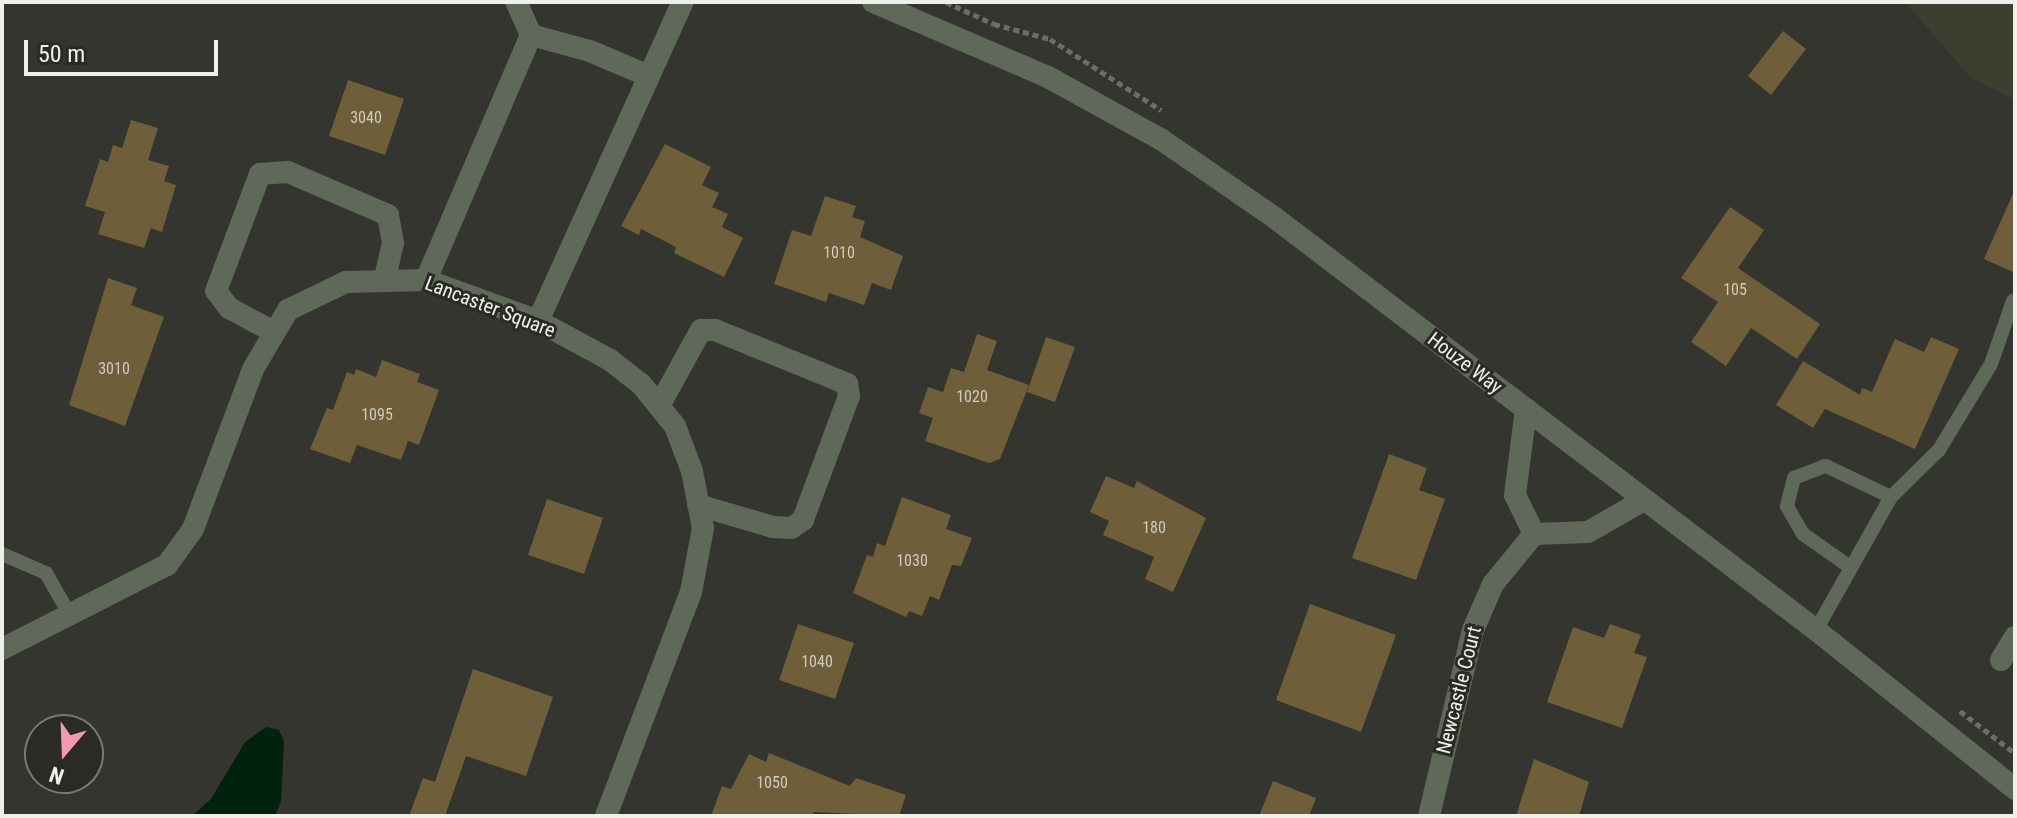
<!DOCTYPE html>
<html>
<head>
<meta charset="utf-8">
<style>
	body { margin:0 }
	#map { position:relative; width:2017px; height:818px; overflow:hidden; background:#34352e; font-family:"Roboto Condensed",sans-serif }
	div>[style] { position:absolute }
	.built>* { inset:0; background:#3d3d30 }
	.water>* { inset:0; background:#01230d }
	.building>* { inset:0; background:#6e5e39 }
	.path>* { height:5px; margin-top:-2.5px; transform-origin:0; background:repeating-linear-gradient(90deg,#6d6d67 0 6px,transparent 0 10px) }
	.service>* { height:14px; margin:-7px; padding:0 7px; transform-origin:7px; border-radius:7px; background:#606859 }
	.minor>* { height:22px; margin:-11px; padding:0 11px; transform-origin:11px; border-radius:11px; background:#606859 }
	.tertiary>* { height:22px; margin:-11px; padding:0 11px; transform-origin:11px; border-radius:11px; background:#606859 }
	span { translate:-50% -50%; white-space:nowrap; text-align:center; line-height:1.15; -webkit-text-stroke:6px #2a2b24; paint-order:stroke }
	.number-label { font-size:16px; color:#cfcbbe }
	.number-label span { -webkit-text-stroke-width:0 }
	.street-label { font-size:20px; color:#efefeb }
	.frame { position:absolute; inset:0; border:4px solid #efefeb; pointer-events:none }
	.north { position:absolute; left:24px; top:714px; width:80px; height:80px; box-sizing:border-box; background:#2a2b24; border:2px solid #797974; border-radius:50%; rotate:199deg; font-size:22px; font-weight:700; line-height:32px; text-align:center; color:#efefeb }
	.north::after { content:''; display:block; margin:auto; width:28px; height:36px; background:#f19ab1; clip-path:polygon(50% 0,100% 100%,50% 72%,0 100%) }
	.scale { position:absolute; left:24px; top:40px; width:194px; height:36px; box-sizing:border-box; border:4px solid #efefeb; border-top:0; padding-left:10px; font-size:24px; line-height:28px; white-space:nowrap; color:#efefeb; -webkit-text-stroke:6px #2a2b24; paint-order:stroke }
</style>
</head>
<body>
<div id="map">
	<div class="built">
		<i style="clip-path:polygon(1905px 2px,2015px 2px,2015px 100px,1971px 78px)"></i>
	</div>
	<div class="water">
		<i style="clip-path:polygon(266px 727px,279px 730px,284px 741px,281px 801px,275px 816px,192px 816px,211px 799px,245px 742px)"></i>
	</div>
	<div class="building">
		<i style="clip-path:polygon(1783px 31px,1806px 49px,1771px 95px,1748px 76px)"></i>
		<i style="clip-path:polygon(348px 80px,404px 99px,385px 155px,329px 136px)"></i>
		<i style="clip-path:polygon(131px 120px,158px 128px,148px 160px,169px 166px,164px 181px,176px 185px,162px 232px,151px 228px,144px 248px,98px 234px,105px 212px,85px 206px,100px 159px,108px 162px,113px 145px,122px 148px)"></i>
		<i style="clip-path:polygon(665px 144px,711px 167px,702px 185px,719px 193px,712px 207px,728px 214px,722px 227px,743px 238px,724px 277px,674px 253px,676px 247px,641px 229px,639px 235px,621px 226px)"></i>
		<i style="clip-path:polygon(2015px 189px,2015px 273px,1984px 259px)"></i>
		<i style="clip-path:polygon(825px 196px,856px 206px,852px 217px,865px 221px,860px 237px,903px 256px,891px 290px,872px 283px,864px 305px,829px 293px,826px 302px,774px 284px,792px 230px,811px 236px)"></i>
		<i style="clip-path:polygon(1730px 207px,1764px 230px,1738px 268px,1820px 324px,1797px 359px,1751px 328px,1726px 366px,1691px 342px,1718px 302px,1681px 278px)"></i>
		<i style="clip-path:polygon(108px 278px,137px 288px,131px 305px,164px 317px,125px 426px,69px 405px)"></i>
		<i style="clip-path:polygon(977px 334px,997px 341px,987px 370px,1029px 385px,1000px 459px,989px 463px,925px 441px,933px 418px,919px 413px,928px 387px,943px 392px,951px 368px,964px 372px)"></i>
		<i style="clip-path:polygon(1046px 337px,1075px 347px,1055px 402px,1027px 392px)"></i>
		<i style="clip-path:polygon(1931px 337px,1959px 349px,1915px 449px,1825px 409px,1813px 428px,1776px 405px,1803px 361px,1860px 395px,1862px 388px,1872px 392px,1895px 339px,1924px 352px)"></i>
		<i style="clip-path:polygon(382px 360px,420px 374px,417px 382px,439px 390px,419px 445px,408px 441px,401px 460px,357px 445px,350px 463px,310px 449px,327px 408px,333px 410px,347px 372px,354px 375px,356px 369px,376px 377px)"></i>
		<i style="clip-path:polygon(1389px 454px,1427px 468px,1419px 490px,1445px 499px,1416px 580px,1352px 558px)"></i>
		<i style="clip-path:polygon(1106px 476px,1134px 488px,1137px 481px,1206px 518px,1173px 592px,1145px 579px,1154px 557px,1103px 535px,1109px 521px,1090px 512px)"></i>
		<i style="clip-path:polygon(902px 497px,951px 515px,946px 529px,972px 538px,961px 566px,952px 565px,939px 600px,930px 596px,922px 616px,909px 611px,906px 617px,853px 593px,867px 555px,873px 557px,877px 543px,885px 546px)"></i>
		<i style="clip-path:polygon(547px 499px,603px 518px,584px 574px,528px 555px)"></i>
		<i style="clip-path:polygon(1310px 604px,1396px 635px,1361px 732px,1276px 700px)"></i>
		<i style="clip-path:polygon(798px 624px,854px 643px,835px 699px,779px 680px)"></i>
		<i style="clip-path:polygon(1610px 624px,1641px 635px,1634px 653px,1647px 657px,1622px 728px,1547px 702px,1573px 627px,1604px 638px)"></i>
		<i style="clip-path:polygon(473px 669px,553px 697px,526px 776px,466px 756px,445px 816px,409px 816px,423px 778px,435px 782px)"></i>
		<i style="clip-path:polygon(769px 753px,850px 786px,856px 778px,906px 795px,899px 816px,814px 812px,811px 816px,711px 816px,722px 786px,731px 789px,749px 754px,766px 762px)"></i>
		<i style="clip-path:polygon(1534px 759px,1589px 782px,1579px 816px,1516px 816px)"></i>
		<i style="clip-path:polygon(1273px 781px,1316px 798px,1309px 816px,1259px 816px)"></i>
	</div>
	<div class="path">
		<i style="left:946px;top:2px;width:53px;rotate:24.6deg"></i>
		<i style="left:994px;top:24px;width:58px;rotate:15deg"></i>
		<i style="left:1050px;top:39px;width:132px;rotate:32.6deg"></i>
		<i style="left:1960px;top:711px;width:69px;rotate:37.4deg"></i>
	</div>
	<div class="service">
		<i style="left:2px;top:554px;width:48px;rotate:23.4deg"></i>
		<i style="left:46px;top:573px;width:51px;rotate:60.4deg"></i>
		<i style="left:1850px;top:567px;width:57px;rotate:-144.9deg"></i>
		<i style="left:1803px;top:534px;width:32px;rotate:-120deg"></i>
		<i style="left:1787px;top:506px;width:29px;rotate:-76deg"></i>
		<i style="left:1794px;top:478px;width:34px;rotate:-21deg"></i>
		<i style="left:1826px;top:466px;width:72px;rotate:25.5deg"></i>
		<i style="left:1816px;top:630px;width:153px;rotate:-60.6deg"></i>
		<i style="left:1891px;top:497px;width:67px;rotate:-44.4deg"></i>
		<i style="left:1939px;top:450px;width:100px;rotate:-58.8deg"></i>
		<i style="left:1991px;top:364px;width:67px;rotate:-70.8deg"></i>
	</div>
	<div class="minor">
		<i style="left:531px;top:35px;width:61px;rotate:15.2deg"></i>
		<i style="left:590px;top:51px;width:64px;rotate:23deg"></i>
		<i style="left:426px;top:280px;width:267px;rotate:-66.8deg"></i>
		<i style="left:531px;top:35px;width:36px;rotate:-114deg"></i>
		<i style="left:538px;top:321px;width:350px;rotate:-65.6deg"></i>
		<i style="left:272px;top:331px;width:49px;rotate:-151.9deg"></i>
		<i style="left:229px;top:308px;width:21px;rotate:-127deg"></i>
		<i style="left:216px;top:291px;width:125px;rotate:-69.4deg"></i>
		<i style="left:260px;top:174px;width:28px;rotate:-4deg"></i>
		<i style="left:288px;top:172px;width:109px;rotate:23.3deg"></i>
		<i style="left:388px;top:215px;width:28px;rotate:80deg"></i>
		<i style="left:393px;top:243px;width:37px;rotate:103deg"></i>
		<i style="left:659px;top:406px;width:87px;rotate:-61.1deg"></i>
		<i style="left:701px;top:330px;width:14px"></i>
		<i style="left:715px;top:330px;width:143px;rotate:22.2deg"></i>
		<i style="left:847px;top:384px;width:12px;rotate:81deg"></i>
		<i style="left:849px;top:396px;width:132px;rotate:110.4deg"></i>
		<i style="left:803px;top:520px;width:14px;rotate:146deg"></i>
		<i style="left:791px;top:528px;width:18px;rotate:-177deg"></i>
		<i style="left:773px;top:527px;width:78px;rotate:-163.7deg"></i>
		<i style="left:1526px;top:409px;width:87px;rotate:97.3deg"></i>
		<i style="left:1515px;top:495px;width:43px;rotate:64deg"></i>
		<i style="left:1534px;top:534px;width:54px;rotate:-2.1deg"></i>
		<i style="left:1588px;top:532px;width:64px;rotate:-29.7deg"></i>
		<i style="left:2px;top:649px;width:185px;rotate:-27deg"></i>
		<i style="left:167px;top:565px;width:44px;rotate:-54.2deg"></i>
		<i style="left:193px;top:529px;width:171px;rotate:-69.4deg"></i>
		<i style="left:253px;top:369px;width:69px;rotate:-59.3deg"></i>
		<i style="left:288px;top:310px;width:64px;rotate:-25.8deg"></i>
		<i style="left:346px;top:282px;width:80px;rotate:-1.4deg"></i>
		<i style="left:426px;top:280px;width:119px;rotate:20.1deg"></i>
		<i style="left:538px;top:321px;width:82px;rotate:28.4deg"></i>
		<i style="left:610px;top:360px;width:39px;rotate:38deg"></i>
		<i style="left:641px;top:384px;width:54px;rotate:51deg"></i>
		<i style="left:675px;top:426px;width:48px;rotate:69.3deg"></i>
		<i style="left:692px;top:471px;width:58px;rotate:79.1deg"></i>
		<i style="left:703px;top:528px;width:65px;rotate:100.6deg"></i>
		<i style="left:691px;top:592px;width:240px;rotate:110.8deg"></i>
		<i style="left:2001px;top:660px;width:27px;rotate:-59deg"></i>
		<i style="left:1429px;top:816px;width:191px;rotate:-76.7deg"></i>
		<i style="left:1473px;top:630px;width:50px;rotate:-66.5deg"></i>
		<i style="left:1493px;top:584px;width:65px;rotate:-50.6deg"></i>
	</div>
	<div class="tertiary">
		<i style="left:873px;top:2px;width:190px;rotate:23.2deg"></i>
		<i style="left:1048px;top:77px;width:130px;rotate:28.9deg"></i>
		<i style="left:1162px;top:140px;width:137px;rotate:34.6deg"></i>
		<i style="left:1275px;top:218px;width:680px;rotate:37.29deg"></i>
		<i style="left:1816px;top:630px;width:255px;rotate:38.6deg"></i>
	</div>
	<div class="number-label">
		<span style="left:366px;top:118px">3040</span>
		<span style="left:839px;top:253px">1010</span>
		<span style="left:1735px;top:290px">105</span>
		<span style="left:114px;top:369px">3010</span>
		<span style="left:972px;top:397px">1020</span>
		<span style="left:377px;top:415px">1095</span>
		<span style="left:1154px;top:528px">180</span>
		<span style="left:912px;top:561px">1030</span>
		<span style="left:817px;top:662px">1040</span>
		<span style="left:772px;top:783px">1050</span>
	</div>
	<div class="street-label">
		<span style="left:490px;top:307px;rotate:21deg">Lancaster Square</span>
		<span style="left:1465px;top:363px;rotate:37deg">Houze Way</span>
		<span style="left:1459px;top:690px;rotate:-76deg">Newcastle Court</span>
	</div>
	<div class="frame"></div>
	<div class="north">N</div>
	<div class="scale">50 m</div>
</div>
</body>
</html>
